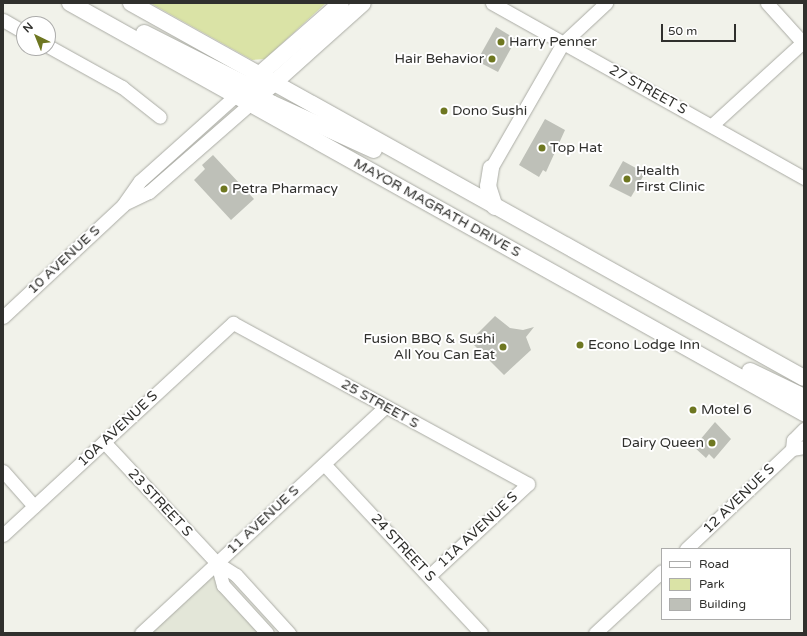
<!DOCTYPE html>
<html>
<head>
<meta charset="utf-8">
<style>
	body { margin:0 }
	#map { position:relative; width:807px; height:636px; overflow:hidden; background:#f1f2ea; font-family:"Varela Round",sans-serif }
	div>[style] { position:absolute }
	.built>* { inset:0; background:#e3e6d8 }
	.green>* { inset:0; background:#dae3a6 }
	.building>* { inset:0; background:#bec0b8 }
	.roads { filter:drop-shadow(0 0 1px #aaaba4) drop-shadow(0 0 1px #aaaba4) }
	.minor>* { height:13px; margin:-6.5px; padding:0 6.5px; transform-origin:6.5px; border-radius:6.5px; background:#fff }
	.major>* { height:16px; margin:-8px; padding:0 8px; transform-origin:8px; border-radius:8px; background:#fff }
	.dots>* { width:11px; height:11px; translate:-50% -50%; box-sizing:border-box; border:2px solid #fff; border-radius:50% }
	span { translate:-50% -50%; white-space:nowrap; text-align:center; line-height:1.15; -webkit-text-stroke:4px #fff; paint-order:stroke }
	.poi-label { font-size:14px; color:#30302d }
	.left { translate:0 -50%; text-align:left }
	.right { translate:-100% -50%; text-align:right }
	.street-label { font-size:14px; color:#30302d }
	.frame { position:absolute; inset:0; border:4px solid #30302d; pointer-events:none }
	.legend { position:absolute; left:661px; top:548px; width:130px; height:72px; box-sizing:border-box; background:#fff; border:1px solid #acacab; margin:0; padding:5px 7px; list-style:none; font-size:12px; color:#30302d }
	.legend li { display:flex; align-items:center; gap:8px; height:20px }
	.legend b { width:20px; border:1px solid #acacab }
	.north { position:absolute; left:16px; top:16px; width:40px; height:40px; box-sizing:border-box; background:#fff; border:1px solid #acacab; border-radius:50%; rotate:317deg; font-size:11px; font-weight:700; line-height:16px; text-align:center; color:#30302d }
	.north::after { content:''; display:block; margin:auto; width:14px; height:18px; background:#6e7721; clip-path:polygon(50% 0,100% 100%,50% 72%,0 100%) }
	.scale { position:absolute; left:661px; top:24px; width:75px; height:18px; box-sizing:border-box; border:2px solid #30302d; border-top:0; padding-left:5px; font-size:12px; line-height:14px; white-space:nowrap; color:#30302d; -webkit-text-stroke:3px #fff; paint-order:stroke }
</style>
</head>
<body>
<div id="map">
	<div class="built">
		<i style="clip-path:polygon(217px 563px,223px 585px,267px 633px,141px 633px)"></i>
	</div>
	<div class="green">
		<i style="clip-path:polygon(150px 3px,326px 3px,265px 59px,252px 60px)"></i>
	</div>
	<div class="building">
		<i style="clip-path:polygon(496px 27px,516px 39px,498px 72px,477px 61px)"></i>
		<i style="clip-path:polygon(545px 119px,565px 130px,546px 172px,543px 170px,539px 177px,519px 165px)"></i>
		<i style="clip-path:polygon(213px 155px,254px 199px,231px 220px,194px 180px,205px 169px,202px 165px)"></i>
		<i style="clip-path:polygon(623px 161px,645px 173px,631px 197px,609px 186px)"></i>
		<i style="clip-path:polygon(495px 316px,510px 328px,523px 330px,534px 327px,526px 337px,531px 350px,504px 375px,470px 341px)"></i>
		<i style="clip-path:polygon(715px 422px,731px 439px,714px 459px,709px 454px,706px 458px,694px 447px)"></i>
	</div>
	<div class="roads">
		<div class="minor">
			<i style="left:492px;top:3px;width:358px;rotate:29.3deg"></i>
			<i style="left:767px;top:3px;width:55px;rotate:47.9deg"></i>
			<i style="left:3px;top:20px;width:24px;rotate:30deg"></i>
			<i style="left:48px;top:46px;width:85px;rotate:29deg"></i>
			<i style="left:122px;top:87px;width:48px;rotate:38.3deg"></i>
			<i style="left:712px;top:125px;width:125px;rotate:-42.4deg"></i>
			<i style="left:491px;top:168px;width:144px;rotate:-60.1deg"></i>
			<i style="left:563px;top:43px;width:59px;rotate:-42.9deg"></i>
			<i style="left:126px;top:203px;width:25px;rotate:-26deg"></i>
			<i style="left:149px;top:192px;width:134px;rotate:-41.1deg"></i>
			<i style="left:3px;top:317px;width:164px;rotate:-43deg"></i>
			<i style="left:123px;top:205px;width:29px;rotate:-55deg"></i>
			<i style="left:140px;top:181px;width:127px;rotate:-41.8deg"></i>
			<i style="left:104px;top:442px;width:166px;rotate:47deg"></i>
			<i style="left:217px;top:563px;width:22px;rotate:32deg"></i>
			<i style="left:236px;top:575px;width:79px;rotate:47.6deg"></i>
			<i style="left:792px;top:449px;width:12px;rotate:-9deg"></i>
			<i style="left:324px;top:464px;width:231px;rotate:47.1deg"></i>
			<i style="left:3px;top:471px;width:47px;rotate:48.5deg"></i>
			<i style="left:3px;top:535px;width:313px;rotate:-42.7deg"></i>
			<i style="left:233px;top:323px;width:336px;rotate:28.6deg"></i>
			<i style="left:528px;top:484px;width:135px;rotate:137.1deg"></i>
			<i style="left:686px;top:549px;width:146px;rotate:-43.3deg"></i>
			<i style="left:792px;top:449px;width:9px;rotate:-84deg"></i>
			<i style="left:793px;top:440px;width:16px;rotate:-45deg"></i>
			<i style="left:217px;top:563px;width:23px;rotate:75deg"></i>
			<i style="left:223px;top:585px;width:65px;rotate:47.5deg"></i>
			<i style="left:141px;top:633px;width:333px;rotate:-42.8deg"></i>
			<i style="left:595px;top:633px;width:91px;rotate:-42.8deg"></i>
		</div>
		<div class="major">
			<i style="left:70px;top:3px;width:841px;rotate:29.19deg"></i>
			<i style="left:131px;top:3px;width:770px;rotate:29.13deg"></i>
			<i style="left:144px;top:33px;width:115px;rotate:26.8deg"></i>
			<i style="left:247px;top:85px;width:27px;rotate:-4deg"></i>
			<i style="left:252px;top:81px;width:118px;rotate:-41.2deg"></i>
			<i style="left:266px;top:90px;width:130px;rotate:-41.9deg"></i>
			<i style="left:250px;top:97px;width:22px;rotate:16deg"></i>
			<i style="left:271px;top:103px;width:113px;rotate:24.5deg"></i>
			<i style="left:491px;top:168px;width:18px;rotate:99deg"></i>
			<i style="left:488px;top:186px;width:22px;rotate:72deg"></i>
			<i style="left:750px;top:371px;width:60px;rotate:25.7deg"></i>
		</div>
	</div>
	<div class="dots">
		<i style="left:501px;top:42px;background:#6e7721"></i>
		<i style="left:492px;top:59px;background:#6e7721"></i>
		<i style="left:444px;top:111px;background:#6e7721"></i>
		<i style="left:542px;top:148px;background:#6e7721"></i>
		<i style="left:627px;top:179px;background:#6e7721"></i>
		<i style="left:224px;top:189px;background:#6e7721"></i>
		<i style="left:580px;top:345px;background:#6e7721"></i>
		<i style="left:503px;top:347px;background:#6e7721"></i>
		<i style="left:693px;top:410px;background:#6e7721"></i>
		<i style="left:712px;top:443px;background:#6e7721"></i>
	</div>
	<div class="poi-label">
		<span class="left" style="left:509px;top:42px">Harry Penner</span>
		<span class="right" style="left:484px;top:59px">Hair Behavior</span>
		<span class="left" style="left:452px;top:111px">Dono Sushi</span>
		<span class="left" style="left:550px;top:148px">Top Hat</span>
		<span class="left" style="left:636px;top:179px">Health<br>First Clinic</span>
		<span class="left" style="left:232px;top:189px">Petra Pharmacy</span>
		<span class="right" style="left:495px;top:347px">Fusion BBQ &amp; Sushi<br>All You Can Eat</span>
		<span class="left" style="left:588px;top:345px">Econo Lodge Inn</span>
		<span class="left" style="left:701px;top:410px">Motel 6</span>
		<span class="right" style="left:704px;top:443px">Dairy Queen</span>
	</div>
	<div class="street-label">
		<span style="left:648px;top:90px;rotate:29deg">27 STREET S</span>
		<span style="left:437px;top:208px;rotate:29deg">MAYOR MAGRATH DRIVE S</span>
		<span style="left:64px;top:260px;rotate:-43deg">10 AVENUE S</span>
		<span style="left:380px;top:404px;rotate:29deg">25 STREET S</span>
		<span style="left:118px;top:429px;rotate:-43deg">10A AVENUE S</span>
		<span style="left:739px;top:499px;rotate:-44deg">12 AVENUE S</span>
		<span style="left:160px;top:503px;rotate:47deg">23 STREET S</span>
		<span style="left:263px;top:520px;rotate:-43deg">11 AVENUE S</span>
		<span style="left:478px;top:530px;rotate:-43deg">11A AVENUE S</span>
		<span style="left:403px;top:548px;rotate:47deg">24 STREET S</span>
	</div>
	<div class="frame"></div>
	<ul class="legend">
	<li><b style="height:5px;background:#fff"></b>Road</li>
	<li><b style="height:11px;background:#dae3a6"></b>Park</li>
	<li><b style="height:11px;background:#bec0b8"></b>Building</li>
	</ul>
	<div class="north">N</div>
	<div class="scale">50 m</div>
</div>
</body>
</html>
